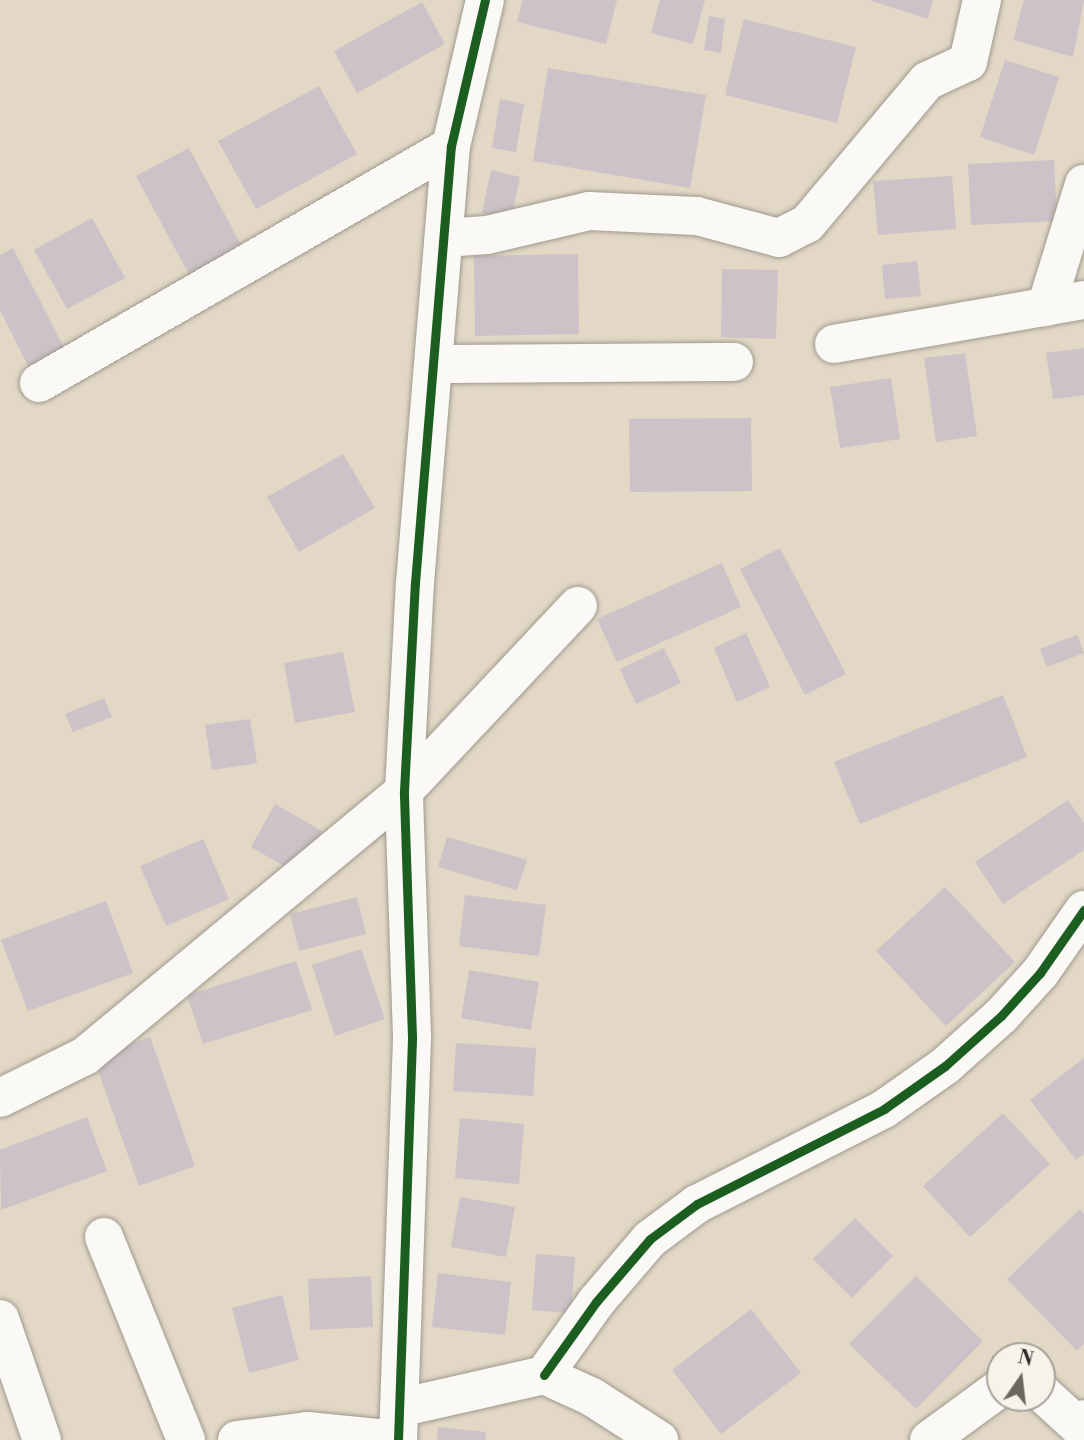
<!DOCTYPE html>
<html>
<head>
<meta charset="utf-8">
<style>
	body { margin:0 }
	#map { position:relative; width:1084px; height:1440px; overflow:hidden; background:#e2d8c5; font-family:"Libre Bodoni",serif }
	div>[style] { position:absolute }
	.building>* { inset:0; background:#ccc2c7 }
	.roads { filter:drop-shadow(0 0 2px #9f9a8f) drop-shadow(0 0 2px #9f9a8f) }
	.minor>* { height:38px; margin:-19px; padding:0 19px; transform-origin:19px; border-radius:19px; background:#fbf9f6 }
	.cycleway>* { height:9px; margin:-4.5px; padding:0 4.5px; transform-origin:4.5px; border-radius:4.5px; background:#1b5e20 }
	span { translate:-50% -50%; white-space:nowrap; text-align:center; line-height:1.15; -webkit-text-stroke:7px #f7f3e8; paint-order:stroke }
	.north { position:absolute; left:986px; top:1342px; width:70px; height:70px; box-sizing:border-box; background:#f7f3e8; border:2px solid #a5a39c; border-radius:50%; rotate:14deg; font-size:19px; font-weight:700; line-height:28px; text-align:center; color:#2b2b2b }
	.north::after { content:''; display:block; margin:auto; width:24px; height:32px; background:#6b6861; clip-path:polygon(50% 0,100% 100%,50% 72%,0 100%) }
</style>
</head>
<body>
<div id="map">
	<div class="building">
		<i style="clip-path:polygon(523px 0,617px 0,606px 44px,517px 22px)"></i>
		<i style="clip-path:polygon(660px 0,705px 0,693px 44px,651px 33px)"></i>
		<i style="clip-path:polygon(869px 0,933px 0,928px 19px)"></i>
		<i style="clip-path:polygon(1024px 0,1084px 0,1073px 57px,1013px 40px)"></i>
		<i style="clip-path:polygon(422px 2px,445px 44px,357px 93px,334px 51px)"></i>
		<i style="clip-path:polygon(709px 16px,725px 19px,721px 53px,704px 50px)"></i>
		<i style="clip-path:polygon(744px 19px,856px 47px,837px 123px,725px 95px)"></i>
		<i style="clip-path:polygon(1005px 60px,1059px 77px,1034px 155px,980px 137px)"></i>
		<i style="clip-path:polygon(548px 68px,706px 95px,690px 188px,533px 161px)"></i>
		<i style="clip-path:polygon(319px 86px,357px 154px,256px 209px,218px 141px)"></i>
		<i style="clip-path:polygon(500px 99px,524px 104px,516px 152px,492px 148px)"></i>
		<i style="clip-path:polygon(189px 148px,246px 254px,193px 282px,136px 176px)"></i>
		<i style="clip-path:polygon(1054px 160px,1057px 221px,971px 225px,968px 164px)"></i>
		<i style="clip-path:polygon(491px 170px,520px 177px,511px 219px,482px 213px)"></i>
		<i style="clip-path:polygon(952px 176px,956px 229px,878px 235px,873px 181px)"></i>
		<i style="clip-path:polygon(92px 218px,125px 278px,67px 309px,34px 250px)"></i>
		<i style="clip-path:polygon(13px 248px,64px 348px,28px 366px,0 310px,0 255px)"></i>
		<i style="clip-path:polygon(578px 254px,579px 334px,475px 336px,474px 256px)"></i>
		<i style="clip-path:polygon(917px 261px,921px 296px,885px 299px,882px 265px)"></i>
		<i style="clip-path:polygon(722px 269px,778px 270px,776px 339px,721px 337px)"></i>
		<i style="clip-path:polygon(1084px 348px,1084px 395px,1053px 399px,1046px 353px)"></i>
		<i style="clip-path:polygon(965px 353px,977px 436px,936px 442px,924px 358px)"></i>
		<i style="clip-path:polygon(891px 378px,900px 439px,840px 448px,830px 387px)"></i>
		<i style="clip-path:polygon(751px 418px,752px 491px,630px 492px,629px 419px)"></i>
		<i style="clip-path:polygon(343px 454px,375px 508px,299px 552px,267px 497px)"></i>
		<i style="clip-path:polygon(780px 548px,846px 674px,805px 695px,740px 569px)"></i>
		<i style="clip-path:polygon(722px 563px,741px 607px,617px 662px,597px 619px)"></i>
		<i style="clip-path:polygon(746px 633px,770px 687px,737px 702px,714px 648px)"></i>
		<i style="clip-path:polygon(1077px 635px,1084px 653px,1047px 667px,1040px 649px)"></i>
		<i style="clip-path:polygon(664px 648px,681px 683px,636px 704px,620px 669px)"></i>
		<i style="clip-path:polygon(343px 652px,355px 712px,295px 723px,284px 663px)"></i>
		<i style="clip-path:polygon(1003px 695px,1027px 757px,860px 824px,834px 762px)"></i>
		<i style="clip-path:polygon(104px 698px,112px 717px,73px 732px,65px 714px)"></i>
		<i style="clip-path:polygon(250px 719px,257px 763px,212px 770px,205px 725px)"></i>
		<i style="clip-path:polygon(1068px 800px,1084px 823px,1084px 850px,1003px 904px,975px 862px)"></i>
		<i style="clip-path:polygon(275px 804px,322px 831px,298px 874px,251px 847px)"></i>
		<i style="clip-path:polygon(447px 837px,527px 860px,517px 890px,438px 867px)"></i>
		<i style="clip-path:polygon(203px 839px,229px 899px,166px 926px,140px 866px)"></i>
		<i style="clip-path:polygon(945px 887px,1015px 962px,946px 1026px,876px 951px)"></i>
		<i style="clip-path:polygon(465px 895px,546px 905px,539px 956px,459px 946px)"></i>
		<i style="clip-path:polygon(357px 897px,366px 934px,299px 951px,290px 914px)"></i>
		<i style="clip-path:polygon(106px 901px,133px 973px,28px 1011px,1px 940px)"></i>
		<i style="clip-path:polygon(361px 949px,385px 1019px,335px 1036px,312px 965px)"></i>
		<i style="clip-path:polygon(296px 961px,312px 1010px,203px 1044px,187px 995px)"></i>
		<i style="clip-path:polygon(469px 970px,539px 982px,531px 1030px,461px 1018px)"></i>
		<i style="clip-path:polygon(150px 1037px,195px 1166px,139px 1186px,93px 1057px)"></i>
		<i style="clip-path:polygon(456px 1043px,536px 1048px,533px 1096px,453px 1091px)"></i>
		<i style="clip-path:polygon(1084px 1058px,1084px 1154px,1076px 1160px,1030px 1100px)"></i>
		<i style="clip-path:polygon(1003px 1113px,1050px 1164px,970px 1237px,923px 1186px)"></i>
		<i style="clip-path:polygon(87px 1117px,107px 1171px,1px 1210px,0 1150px)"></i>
		<i style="clip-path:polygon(460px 1118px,524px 1124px,519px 1184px,455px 1178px)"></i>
		<i style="clip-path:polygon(460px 1197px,515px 1207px,506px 1257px,451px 1247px)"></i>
		<i style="clip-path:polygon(1080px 1209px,1084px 1214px,1084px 1344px,1077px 1351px,1007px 1279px)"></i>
		<i style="clip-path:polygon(855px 1218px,893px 1256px,852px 1298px,813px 1259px)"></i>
		<i style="clip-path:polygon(536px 1254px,575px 1257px,571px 1313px,532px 1310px)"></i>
		<i style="clip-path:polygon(438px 1273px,511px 1282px,505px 1335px,432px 1327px)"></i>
		<i style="clip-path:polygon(371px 1276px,373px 1327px,310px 1330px,308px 1279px)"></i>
		<i style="clip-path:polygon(916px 1276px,983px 1341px,916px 1409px,849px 1344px)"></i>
		<i style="clip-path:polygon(282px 1295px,299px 1360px,249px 1373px,232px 1308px)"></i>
		<i style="clip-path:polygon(751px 1309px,801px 1373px,721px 1434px,672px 1370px)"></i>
		<i style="clip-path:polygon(438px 1427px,486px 1432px,485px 1440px,437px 1440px)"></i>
	</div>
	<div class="roads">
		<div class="minor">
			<i style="left:444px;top:238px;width:43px;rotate:-4deg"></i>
			<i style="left:487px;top:235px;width:105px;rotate:-13.2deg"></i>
			<i style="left:589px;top:211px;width:108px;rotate:2.7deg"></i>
			<i style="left:697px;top:216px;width:85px;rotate:15deg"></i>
			<i style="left:779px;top:238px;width:31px;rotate:-27deg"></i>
			<i style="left:807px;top:224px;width:187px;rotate:-50deg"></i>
			<i style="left:927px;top:81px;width:45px;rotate:-24.9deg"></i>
			<i style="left:968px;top:62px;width:64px;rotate:-77.3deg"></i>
			<i style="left:1046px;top:307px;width:129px;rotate:-72.8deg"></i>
			<i style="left:834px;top:344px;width:254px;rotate:-10deg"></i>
			<i style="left:435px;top:364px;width:299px;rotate:-0.4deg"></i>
			<i style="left:39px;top:383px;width:475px;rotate:-29.9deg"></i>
			<i style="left:0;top:1098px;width:95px;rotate:-26.3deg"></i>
			<i style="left:85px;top:1056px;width:415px;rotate:-39.7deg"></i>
			<i style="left:404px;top:791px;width:254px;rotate:-46.8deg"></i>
			<i style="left:104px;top:1237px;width:219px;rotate:68deg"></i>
			<i style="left:0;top:1319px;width:128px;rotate:70.9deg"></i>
			<i style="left:544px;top:1375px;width:90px;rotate:-54.5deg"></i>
			<i style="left:596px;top:1302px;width:83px;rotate:-49.4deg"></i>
			<i style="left:650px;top:1239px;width:59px;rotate:-36.7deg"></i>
			<i style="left:697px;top:1204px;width:210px;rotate:-26.9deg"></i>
			<i style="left:884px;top:1109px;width:75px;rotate:-35.2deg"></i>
			<i style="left:945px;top:1066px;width:75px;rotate:-41.8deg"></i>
			<i style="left:1001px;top:1016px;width:58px;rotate:-47.8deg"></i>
			<i style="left:1040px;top:973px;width:77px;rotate:-55.1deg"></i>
			<i style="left:1042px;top:1393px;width:49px;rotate:42.5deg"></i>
			<i style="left:1078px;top:1426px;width:9px;rotate:-49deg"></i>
			<i style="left:399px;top:1408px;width:149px;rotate:-12.8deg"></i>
			<i style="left:544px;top:1375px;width:53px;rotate:24.6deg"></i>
			<i style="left:592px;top:1397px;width:80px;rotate:32.7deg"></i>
			<i style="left:237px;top:1440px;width:71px;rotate:-7.3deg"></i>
			<i style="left:307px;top:1431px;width:91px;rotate:5.6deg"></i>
			<i style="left:398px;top:1440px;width:403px;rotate:-88deg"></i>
			<i style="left:412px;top:1037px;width:246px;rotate:-91.9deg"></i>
			<i style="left:404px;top:791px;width:208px;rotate:-87deg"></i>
			<i style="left:415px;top:583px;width:438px;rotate:-85.3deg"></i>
			<i style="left:451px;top:146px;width:150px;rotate:-76.9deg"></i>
			<i style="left:929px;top:1440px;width:88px;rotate:-36.2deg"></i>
		</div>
	</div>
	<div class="cycleway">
		<i style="left:544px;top:1375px;width:90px;rotate:-54.5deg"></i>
		<i style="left:596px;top:1302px;width:83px;rotate:-49.4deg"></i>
		<i style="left:650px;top:1239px;width:59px;rotate:-36.7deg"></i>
		<i style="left:697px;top:1204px;width:210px;rotate:-26.9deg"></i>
		<i style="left:884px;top:1109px;width:75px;rotate:-35.2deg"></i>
		<i style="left:945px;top:1066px;width:75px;rotate:-41.8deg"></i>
		<i style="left:1001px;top:1016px;width:58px;rotate:-47.8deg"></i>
		<i style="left:1040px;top:973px;width:77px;rotate:-55.1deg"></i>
		<i style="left:398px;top:1440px;width:403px;rotate:-88deg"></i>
		<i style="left:412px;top:1037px;width:246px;rotate:-91.9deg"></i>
		<i style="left:404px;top:791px;width:208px;rotate:-87deg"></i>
		<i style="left:415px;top:583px;width:438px;rotate:-85.3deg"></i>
		<i style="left:451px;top:146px;width:150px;rotate:-76.9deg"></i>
	</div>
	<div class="north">N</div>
</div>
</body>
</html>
